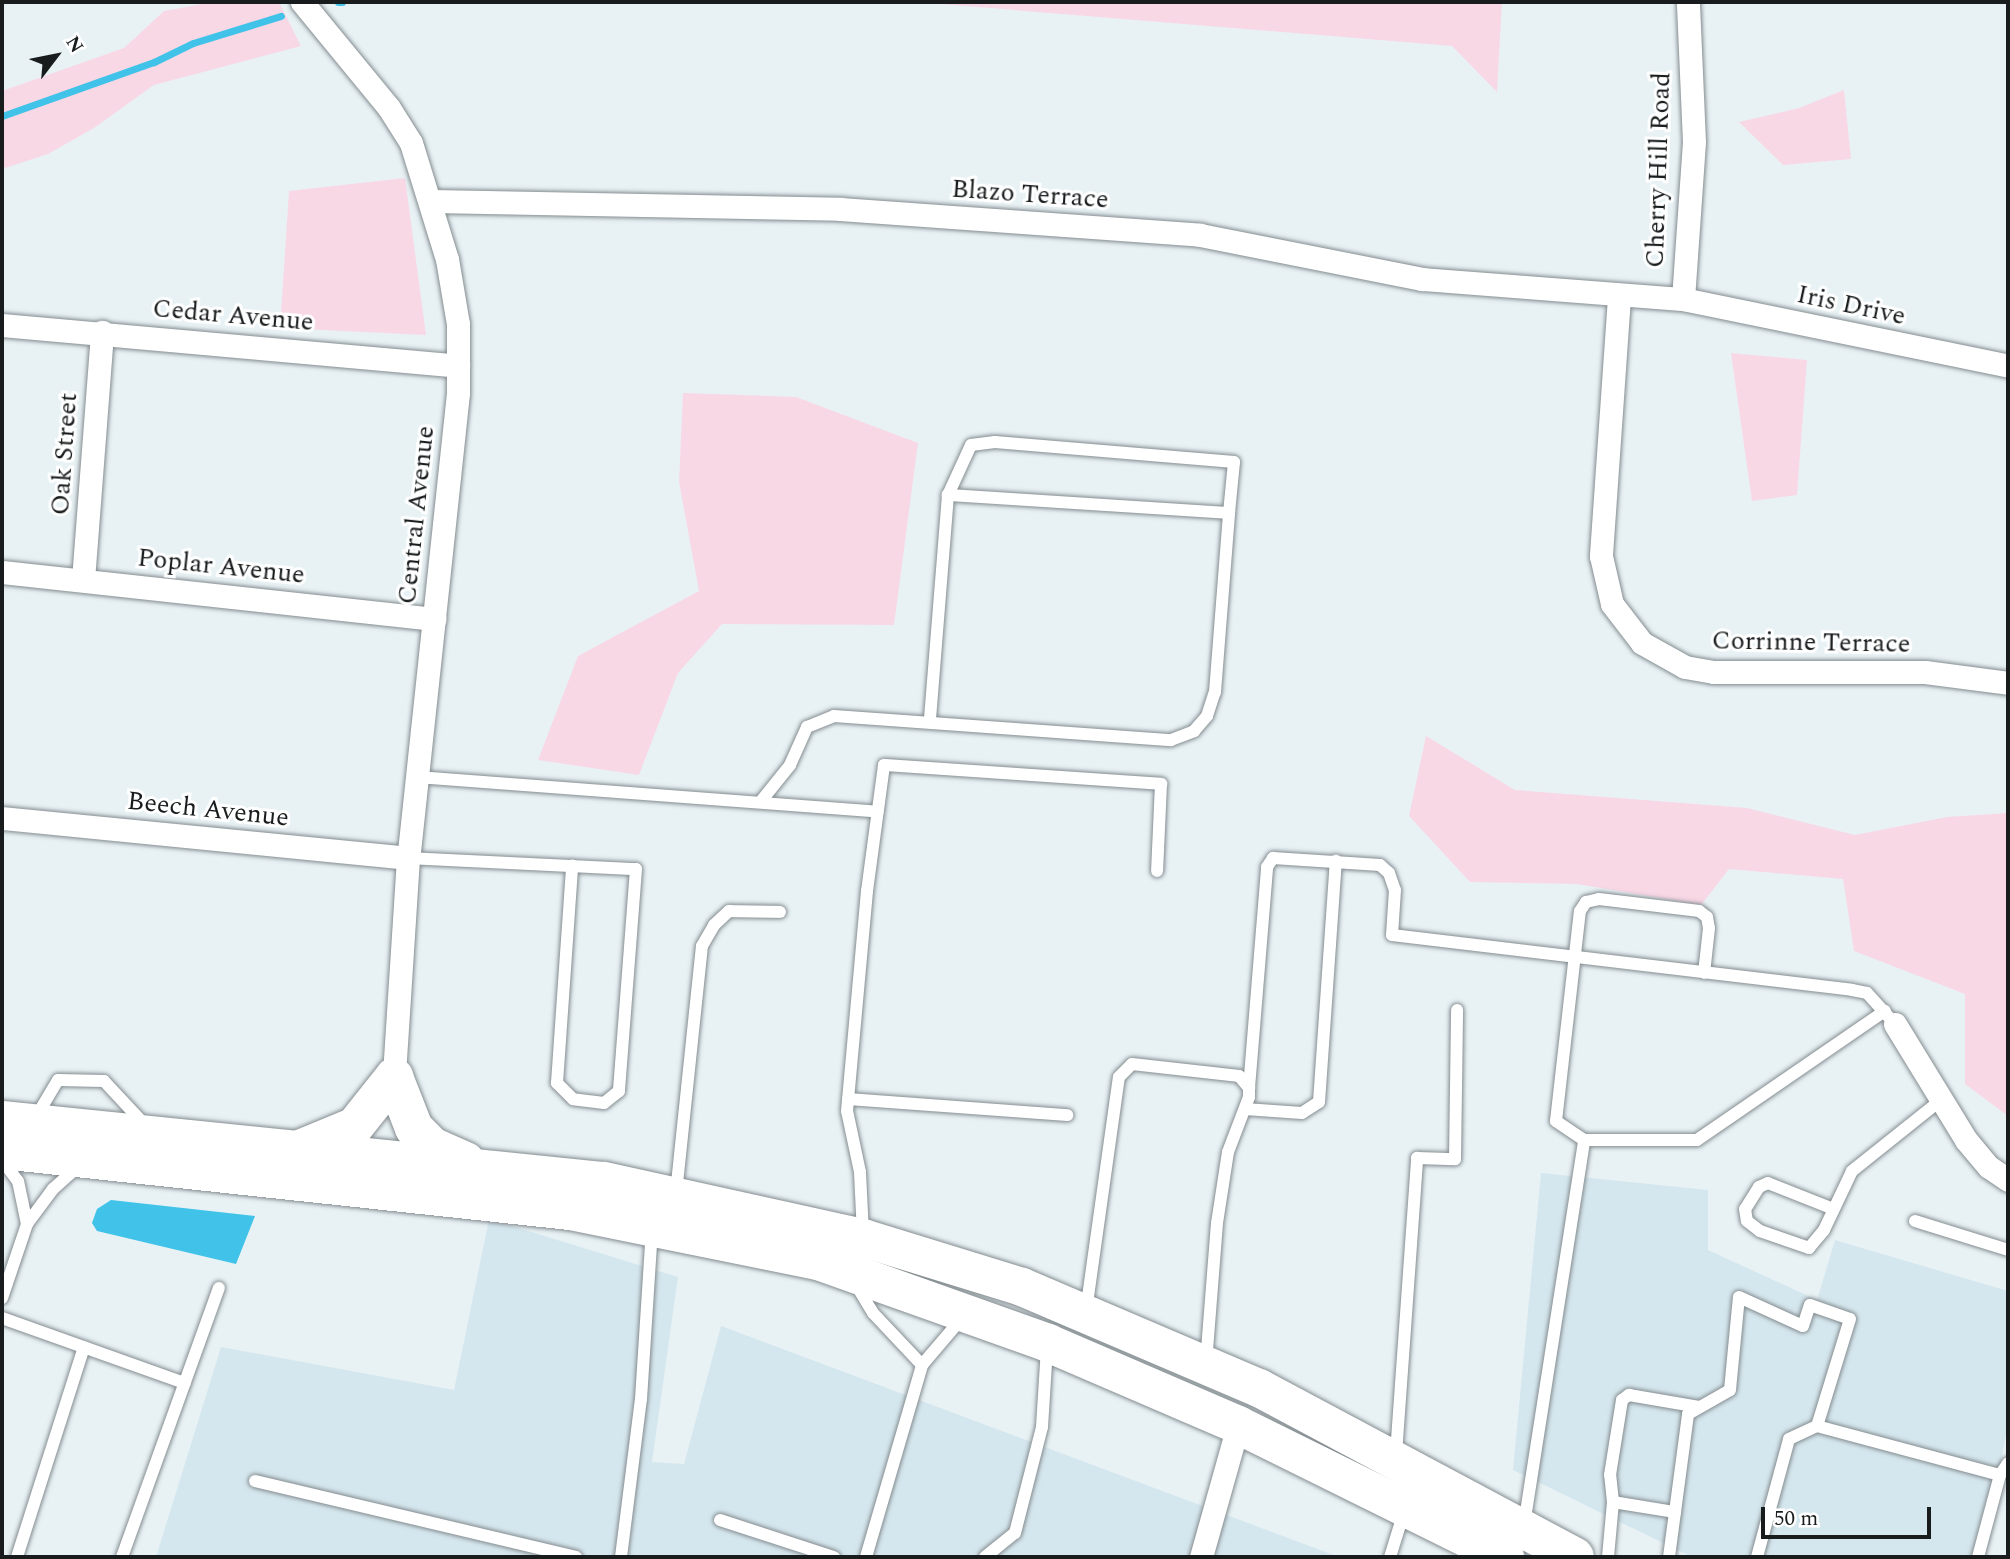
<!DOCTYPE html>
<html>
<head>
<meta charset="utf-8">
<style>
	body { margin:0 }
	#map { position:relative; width:2010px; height:1559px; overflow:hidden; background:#e8f2f5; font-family:Spectral,serif }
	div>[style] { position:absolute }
	.built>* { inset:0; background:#d5e7ee }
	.green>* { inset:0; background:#f9d8e6 }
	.water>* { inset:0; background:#41c2e9 }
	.stream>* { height:7px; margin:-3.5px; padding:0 3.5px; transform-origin:3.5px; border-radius:3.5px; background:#41c2e9 }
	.roads { filter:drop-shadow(0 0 2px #848c90) drop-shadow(0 0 2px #848c90) }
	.lane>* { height:12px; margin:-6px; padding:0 6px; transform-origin:6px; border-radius:6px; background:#fff }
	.street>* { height:23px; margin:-11.5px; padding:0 11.5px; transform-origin:11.5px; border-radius:11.5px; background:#fff }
	.highway>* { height:38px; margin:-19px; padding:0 19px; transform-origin:19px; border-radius:19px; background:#fff }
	span { translate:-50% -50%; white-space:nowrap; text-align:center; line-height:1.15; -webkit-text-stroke:6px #fff; paint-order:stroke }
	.street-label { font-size:26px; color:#181c1d }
	.frame { position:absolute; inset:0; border:4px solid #181c1d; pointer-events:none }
	.north { position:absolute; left:21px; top:21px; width:70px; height:70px; -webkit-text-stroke:5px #fff; paint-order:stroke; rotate:58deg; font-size:19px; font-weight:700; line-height:28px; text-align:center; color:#181c1d }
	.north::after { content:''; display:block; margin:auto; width:24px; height:32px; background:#181c1d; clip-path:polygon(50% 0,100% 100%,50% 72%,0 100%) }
	.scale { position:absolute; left:1761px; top:1507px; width:170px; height:32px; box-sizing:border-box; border:4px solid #181c1d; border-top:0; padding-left:9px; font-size:21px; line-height:24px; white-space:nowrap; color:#181c1d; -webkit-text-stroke:5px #fff; paint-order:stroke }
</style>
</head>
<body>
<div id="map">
	<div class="built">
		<i style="clip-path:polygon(1541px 1173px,1708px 1190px,1708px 1250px,1817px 1300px,1835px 1240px,2008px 1291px,2008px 1425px,1982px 1557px,1692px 1557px,1513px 1470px)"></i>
		<i style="clip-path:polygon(489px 1219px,678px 1277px,652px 1462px,684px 1464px,721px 1326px,1339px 1557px,156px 1557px,221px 1347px,454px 1390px)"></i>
	</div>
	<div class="green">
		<i style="clip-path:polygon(213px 2px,279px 2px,301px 46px,154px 85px,94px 128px,48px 154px,2px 169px,2px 91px,124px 48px,164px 11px)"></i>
		<i style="clip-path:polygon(916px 2px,1502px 2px,1497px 92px,1452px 46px)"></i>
		<i style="clip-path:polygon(1844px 90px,1851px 159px,1783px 165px,1739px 122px,1799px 108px)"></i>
		<i style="clip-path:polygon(405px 178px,426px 335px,280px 328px,289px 191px)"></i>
		<i style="clip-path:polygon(1731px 353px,1807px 360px,1797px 495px,1752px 501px)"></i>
		<i style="clip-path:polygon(683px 393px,796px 397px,918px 443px,894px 625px,722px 624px,678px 673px,639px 775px,538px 760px,578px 656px,699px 591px,679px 482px)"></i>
		<i style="clip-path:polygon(1426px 736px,1515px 790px,1747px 808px,1855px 835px,1947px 817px,2008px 813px,2008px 1116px,1965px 1084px,1965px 994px,1854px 951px,1843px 879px,1729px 869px,1701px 905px,1577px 884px,1470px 882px,1409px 816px)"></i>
	</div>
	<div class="water">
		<i style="clip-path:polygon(111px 1200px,255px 1216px,236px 1264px,97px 1231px,92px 1223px,97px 1209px)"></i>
	</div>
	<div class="stream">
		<i style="left:338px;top:2px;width:4px"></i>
		<i style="left:2px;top:116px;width:161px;rotate:-19.6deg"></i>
		<i style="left:154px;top:62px;width:43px;rotate:-26deg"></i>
		<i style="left:193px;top:43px;width:92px;rotate:-17.1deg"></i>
	</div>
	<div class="roads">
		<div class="lane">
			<i style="left:948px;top:495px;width:55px;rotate:-65.3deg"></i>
			<i style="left:971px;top:445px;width:24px;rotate:-7deg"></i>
			<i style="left:995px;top:442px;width:240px;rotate:4.8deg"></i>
			<i style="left:1234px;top:462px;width:51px;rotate:95.6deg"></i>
			<i style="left:417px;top:777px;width:462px;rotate:4.3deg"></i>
			<i style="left:762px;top:800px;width:45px;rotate:-51.3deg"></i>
			<i style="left:790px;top:765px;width:42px;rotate:-65.9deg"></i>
			<i style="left:807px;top:727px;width:29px;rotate:-22deg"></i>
			<i style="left:834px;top:716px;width:338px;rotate:4.1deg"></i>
			<i style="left:1171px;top:740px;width:25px;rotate:-21deg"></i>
			<i style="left:1194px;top:731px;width:20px;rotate:-49deg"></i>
			<i style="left:1207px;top:716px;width:25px;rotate:-72deg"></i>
			<i style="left:1215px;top:692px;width:180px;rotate:-85.5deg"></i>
			<i style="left:1229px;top:513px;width:282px;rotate:-176.3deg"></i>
			<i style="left:948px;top:495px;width:227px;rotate:94.6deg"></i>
			<i style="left:408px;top:858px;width:228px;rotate:2.8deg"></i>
			<i style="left:636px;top:869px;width:223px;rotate:94.4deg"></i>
			<i style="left:619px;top:1091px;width:19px;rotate:141deg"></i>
			<i style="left:604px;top:1103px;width:31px;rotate:-173deg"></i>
			<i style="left:573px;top:1099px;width:23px;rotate:-135deg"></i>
			<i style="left:557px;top:1083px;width:218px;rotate:-86deg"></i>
			<i style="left:1249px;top:1088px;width:222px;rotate:-85.3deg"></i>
			<i style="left:1267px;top:867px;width:11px;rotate:-56deg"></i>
			<i style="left:1273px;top:858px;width:107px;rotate:3.7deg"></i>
			<i style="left:1380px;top:865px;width:12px;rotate:42deg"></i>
			<i style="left:1389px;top:873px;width:18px;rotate:71deg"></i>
			<i style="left:1395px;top:890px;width:45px;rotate:93.8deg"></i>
			<i style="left:1392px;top:935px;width:463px;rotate:6.8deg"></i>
			<i style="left:1852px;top:990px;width:15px;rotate:11deg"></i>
			<i style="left:1867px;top:993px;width:42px;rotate:47.9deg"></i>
			<i style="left:848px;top:1099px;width:220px;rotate:4.2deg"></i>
			<i style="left:1245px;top:1109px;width:57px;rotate:4deg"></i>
			<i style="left:1302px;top:1113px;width:20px;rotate:-33deg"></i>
			<i style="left:1319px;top:1102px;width:242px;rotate:-86deg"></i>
			<i style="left:36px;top:1117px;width:43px;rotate:-59.3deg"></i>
			<i style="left:58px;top:1080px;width:46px;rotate:1.2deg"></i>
			<i style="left:104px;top:1081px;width:62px;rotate:47deg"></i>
			<i style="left:1584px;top:1140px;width:34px;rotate:-146deg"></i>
			<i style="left:1556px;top:1121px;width:211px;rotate:-83.5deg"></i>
			<i style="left:1580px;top:911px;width:11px;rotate:-56deg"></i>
			<i style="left:1586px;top:902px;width:13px;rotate:-13deg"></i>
			<i style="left:1599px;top:899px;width:101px;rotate:6.8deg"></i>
			<i style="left:1699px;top:911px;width:10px;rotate:37deg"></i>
			<i style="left:1707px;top:917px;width:11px;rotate:80deg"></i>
			<i style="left:1709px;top:928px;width:45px;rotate:96.3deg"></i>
			<i style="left:2px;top:1160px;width:26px;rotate:53deg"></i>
			<i style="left:18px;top:1181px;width:44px;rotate:78.2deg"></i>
			<i style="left:676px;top:1193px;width:248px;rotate:-84deg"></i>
			<i style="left:702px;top:946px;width:24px;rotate:-60deg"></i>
			<i style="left:714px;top:925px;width:21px;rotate:-43deg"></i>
			<i style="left:729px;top:911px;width:51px;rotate:1.1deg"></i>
			<i style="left:1831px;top:1208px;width:68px;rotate:-158.4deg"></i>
			<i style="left:1768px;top:1183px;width:10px;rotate:156deg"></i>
			<i style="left:1759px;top:1187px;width:26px;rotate:122deg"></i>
			<i style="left:1745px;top:1209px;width:12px;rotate:81deg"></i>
			<i style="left:1747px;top:1221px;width:16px;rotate:38deg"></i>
			<i style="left:1760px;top:1231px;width:52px;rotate:19.1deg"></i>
			<i style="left:1809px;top:1248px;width:23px;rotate:-50deg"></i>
			<i style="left:1824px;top:1230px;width:65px;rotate:-64.6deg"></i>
			<i style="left:1852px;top:1171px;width:114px;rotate:-38.6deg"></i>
			<i style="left:1915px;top:1221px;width:97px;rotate:17.3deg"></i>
			<i style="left:863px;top:1234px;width:62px;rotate:-92.8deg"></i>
			<i style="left:860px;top:1172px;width:62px;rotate:-102deg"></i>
			<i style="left:847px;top:1111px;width:221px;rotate:-84.8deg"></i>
			<i style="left:867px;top:891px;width:127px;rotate:-82.3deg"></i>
			<i style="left:884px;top:765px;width:278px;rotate:3.9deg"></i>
			<i style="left:1161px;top:784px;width:87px;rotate:92.6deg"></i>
			<i style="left:855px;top:1283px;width:35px;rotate:59deg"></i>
			<i style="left:873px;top:1313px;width:71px;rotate:46.7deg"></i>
			<i style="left:2px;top:1298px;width:78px;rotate:-71.3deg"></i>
			<i style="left:27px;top:1224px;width:44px;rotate:-53.4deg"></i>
			<i style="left:53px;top:1189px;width:31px;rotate:-42deg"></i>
			<i style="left:1086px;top:1311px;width:236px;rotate:-82deg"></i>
			<i style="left:1119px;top:1077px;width:18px;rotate:-45deg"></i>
			<i style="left:1132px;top:1064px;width:108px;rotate:6.4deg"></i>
			<i style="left:1239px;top:1076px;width:16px;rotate:50deg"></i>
			<i style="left:1249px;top:1088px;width:9px;rotate:90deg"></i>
			<i style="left:1249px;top:1097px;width:59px;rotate:110.9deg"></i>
			<i style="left:1228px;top:1152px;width:72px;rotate:98.8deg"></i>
			<i style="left:1217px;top:1223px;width:139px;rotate:94.5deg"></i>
			<i style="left:2px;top:1318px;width:194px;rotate:19.6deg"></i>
			<i style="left:1396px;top:1454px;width:297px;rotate:-85.9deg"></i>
			<i style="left:1417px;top:1158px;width:38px;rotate:2deg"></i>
			<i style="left:1455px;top:1159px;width:149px;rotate:-89.2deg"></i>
			<i style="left:255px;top:1481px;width:330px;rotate:13.3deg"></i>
			<i style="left:1613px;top:1502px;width:63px;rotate:9.2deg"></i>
			<i style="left:720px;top:1520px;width:120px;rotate:18deg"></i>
			<i style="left:1524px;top:1525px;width:390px;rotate:-81.1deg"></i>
			<i style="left:1584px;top:1140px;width:113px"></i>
			<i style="left:1697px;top:1140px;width:228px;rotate:-34.5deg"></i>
			<i style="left:17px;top:1557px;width:220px;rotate:-72.3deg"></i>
			<i style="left:122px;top:1557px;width:286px;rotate:-70.2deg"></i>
			<i style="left:621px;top:1557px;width:159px;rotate:-82.8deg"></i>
			<i style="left:641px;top:1399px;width:168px;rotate:-86.3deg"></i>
			<i style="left:866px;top:1557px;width:200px;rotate:-73.7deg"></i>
			<i style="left:922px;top:1365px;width:62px;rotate:-49.6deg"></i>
			<i style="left:985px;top:1557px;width:38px;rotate:-39deg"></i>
			<i style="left:1015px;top:1533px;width:109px;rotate:-75.7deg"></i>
			<i style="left:1042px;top:1427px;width:80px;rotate:-86.4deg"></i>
			<i style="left:1390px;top:1557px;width:47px;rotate:-72.7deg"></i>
			<i style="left:1608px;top:1557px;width:55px;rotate:-84.8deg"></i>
			<i style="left:1613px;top:1502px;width:27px;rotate:-96deg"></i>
			<i style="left:1610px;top:1475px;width:76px;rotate:-80.9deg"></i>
			<i style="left:1622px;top:1400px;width:9px;rotate:-36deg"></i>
			<i style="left:1629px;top:1395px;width:71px;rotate:9.7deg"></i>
			<i style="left:1669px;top:1557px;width:144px;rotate:-82.4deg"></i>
			<i style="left:1688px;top:1414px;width:48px;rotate:-29.7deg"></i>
			<i style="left:1730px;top:1390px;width:93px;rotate:-84.5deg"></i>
			<i style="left:1739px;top:1297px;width:70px;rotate:24.4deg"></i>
			<i style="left:1803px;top:1326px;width:22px;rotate:-72deg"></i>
			<i style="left:1810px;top:1305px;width:42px;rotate:19.3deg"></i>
			<i style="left:1850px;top:1319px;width:112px;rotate:107.1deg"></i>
			<i style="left:1817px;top:1426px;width:189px;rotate:15deg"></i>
			<i style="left:1757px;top:1557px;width:122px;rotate:-74.8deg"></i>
			<i style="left:1789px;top:1439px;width:31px;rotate:-25deg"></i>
			<i style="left:1978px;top:1557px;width:85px;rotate:-75deg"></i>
			<i style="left:2000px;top:1475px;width:14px;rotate:-56deg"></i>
		</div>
		<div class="street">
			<i style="left:302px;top:2px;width:137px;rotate:50.6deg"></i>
			<i style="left:389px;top:108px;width:41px;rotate:57.8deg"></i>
			<i style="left:411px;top:143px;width:121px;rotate:72.8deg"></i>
			<i style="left:447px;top:259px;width:66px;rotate:80.4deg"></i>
			<i style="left:458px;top:324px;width:69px;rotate:90deg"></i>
			<i style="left:458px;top:393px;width:468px;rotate:96.1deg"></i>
			<i style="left:408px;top:858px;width:219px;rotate:93.7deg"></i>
			<i style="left:431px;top:201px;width:410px;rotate:1.1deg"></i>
			<i style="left:841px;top:209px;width:360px;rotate:4.1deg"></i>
			<i style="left:1200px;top:235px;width:226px;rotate:11.2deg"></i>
			<i style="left:1422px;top:279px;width:262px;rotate:4.4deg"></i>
			<i style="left:1683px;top:299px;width:332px;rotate:11.6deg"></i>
			<i style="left:1619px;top:297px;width:260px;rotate:94deg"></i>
			<i style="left:1601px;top:556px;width:49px;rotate:77.1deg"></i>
			<i style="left:1612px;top:604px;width:49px;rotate:52.4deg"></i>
			<i style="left:1642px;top:643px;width:49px;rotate:29.2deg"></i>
			<i style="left:1685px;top:667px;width:29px;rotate:10deg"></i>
			<i style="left:1714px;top:672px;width:211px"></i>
			<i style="left:1925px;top:672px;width:84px;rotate:7.5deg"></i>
			<i style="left:1683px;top:299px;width:157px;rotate:-86deg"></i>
			<i style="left:1694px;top:142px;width:140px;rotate:-92.5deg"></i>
			<i style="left:2px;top:325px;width:458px;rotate:5.1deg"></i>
			<i style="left:2px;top:572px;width:435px;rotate:6.2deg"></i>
			<i style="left:83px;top:580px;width:249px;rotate:-85.6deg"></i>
			<i style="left:2px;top:818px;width:408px;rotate:5.6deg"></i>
			<i style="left:1895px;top:1024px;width:136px;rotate:58.5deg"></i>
			<i style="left:1966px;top:1140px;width:35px;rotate:50deg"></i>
			<i style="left:1989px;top:1167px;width:23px;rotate:34deg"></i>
			<i style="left:1201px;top:1557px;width:137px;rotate:-74.3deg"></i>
		</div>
		<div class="highway">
			<i style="left:394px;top:1077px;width:55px;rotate:68.6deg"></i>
			<i style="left:414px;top:1128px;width:25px;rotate:45deg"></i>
			<i style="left:432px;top:1146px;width:37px;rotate:24deg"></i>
			<i style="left:2px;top:1120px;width:605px;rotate:5.79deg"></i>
			<i style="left:604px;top:1181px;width:265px;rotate:12.4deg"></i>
			<i style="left:863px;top:1238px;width:166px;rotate:17.1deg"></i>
			<i style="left:1022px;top:1287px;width:258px;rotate:23.1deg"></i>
			<i style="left:1259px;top:1388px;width:358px;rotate:28.1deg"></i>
			<i style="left:302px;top:1148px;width:57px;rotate:-22.5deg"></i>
			<i style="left:355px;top:1126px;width:63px;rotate:-51.5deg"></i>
			<i style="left:2px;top:1150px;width:571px;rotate:6.13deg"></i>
			<i style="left:570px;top:1211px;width:253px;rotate:11.4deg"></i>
			<i style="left:818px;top:1261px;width:244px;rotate:19.6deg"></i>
			<i style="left:1048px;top:1343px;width:207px;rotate:23.3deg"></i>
			<i style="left:1238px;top:1425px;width:298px;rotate:26.3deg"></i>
		</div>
	</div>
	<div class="street-label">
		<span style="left:1659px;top:170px;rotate:-88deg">Cherry Hill Road</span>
		<span style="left:1030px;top:195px;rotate:4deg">Blazo Terrace</span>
		<span style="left:1851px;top:306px;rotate:12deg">Iris Drive</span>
		<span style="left:233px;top:316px;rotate:5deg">Cedar Avenue</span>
		<span style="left:65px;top:454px;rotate:-86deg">Oak Street</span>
		<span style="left:417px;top:515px;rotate:-84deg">Central Avenue</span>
		<span style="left:221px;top:567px;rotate:6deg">Poplar Avenue</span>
		<span style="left:1811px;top:643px;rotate:1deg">Corrinne Terrace</span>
		<span style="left:208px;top:810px;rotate:6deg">Beech Avenue</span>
	</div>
	<div class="frame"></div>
	<div class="north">N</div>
	<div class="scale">50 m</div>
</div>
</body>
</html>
